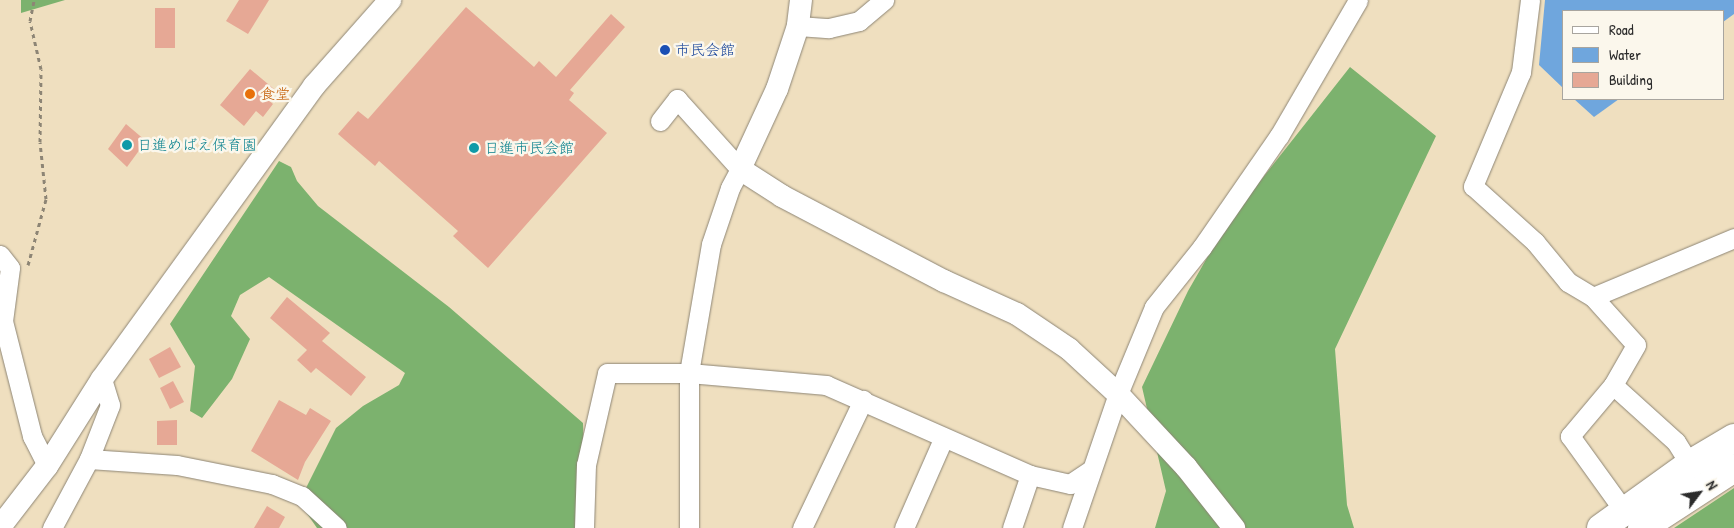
<!DOCTYPE html>
<html>
<head>
<meta charset="utf-8">
<style>
	body { margin:0 }
	#map { position:relative; width:1734px; height:528px; overflow:hidden; background:#efdfbf; font-family:"Patrick Hand","Klee One",sans-serif }
	div>[style] { position:absolute }
	.forest>* { inset:0; background:#7cb26e }
	.water>* { inset:0; background:#6fa6dd }
	.building>* { inset:0; background:#e6a895 }
	.path>* { height:3px; margin-top:-1.5px; transform-origin:0; background:repeating-linear-gradient(90deg,#8d8575 0 4px,transparent 0 8px) }
	.roads { filter:drop-shadow(0 0 1px #8d8575) drop-shadow(0 0 1px #8d8575) }
	.minor>* { height:19px; margin:-9.5px; padding:0 9.5px; transform-origin:9.5px; border-radius:9.5px; background:#fff }
	.tertiary>* { height:22px; margin:-11px; padding:0 11px; transform-origin:11px; border-radius:11px; background:#fff }
	.primary>* { height:28px; margin:-14px; padding:0 14px; transform-origin:14px; border-radius:14px; background:#fff }
	.dots>* { width:14px; height:14px; translate:-50% -50%; box-sizing:border-box; border:2px solid #fbf7ec; border-radius:50% }
	span { translate:-50% -50%; white-space:nowrap; text-align:center; line-height:1.15; -webkit-text-stroke:5px #fbf7ec; paint-order:stroke }
	.transit-label { font-size:15px; color:#164399 }
	.left { translate:0 -50%; text-align:left }
	.food-label { font-size:15px; color:#c56008 }
	.culture-label { font-size:15px; color:#0d838f }
	.legend { position:absolute; left:1562px; top:10px; width:162px; height:90px; box-sizing:border-box; background:#fbf7ec; border:1px solid #a8a59f; margin:0; padding:6px 9px; list-style:none; font-size:15px; color:#2b2b2b }
	.legend li { display:flex; align-items:center; gap:10px; height:25px }
	.legend b { width:25px; border:1px solid #a8a59f }
	.north { position:absolute; left:1674px; top:468px; width:50px; height:50px; -webkit-text-stroke:4px #fbf7ec; paint-order:stroke; rotate:59deg; font-size:14px; font-weight:700; line-height:20px; text-align:center; color:#2b2b2b }
	.north::after { content:''; display:block; margin:auto; width:18px; height:22px; background:#2b2b2b; clip-path:polygon(50% 0,100% 100%,50% 72%,0 100%) }
</style>
</head>
<body>
<div id="map">
	<div class="forest">
		<i style="clip-path:polygon(21px 0,65px 0,21px 13px)"></i>
		<i style="clip-path:polygon(1350px 67px,1436px 136px,1335px 349px,1347px 505px,1354px 528px,1155px 528px,1166px 491px,1142px 387px,1188px 291px,1227px 223px)"></i>
		<i style="clip-path:polygon(279px 161px,291px 167px,297px 181px,318px 206px,449px 307px,583px 423px,586px 528px,317px 528px,299px 502px,336px 428px,363px 406px,399px 385px,405px 373px,269px 277px,240px 295px,231px 316px,250px 339px,232px 379px,202px 418px,190px 411px,195px 366px,170px 324px)"></i>
		<i style="clip-path:polygon(1734px 488px,1734px 528px,1674px 528px)"></i>
	</div>
	<div class="water">
		<i style="clip-path:polygon(1545px 0,1734px 0,1734px 14px,1723px 22px,1723px 11px,1563px 11px,1563px 88px,1539px 65px)"></i>
		<i style="clip-path:polygon(1574px 99px,1619px 99px,1594px 117px)"></i>
	</div>
	<div class="building">
		<i style="clip-path:polygon(239px 0,269px 0,248px 34px,226px 21px)"></i>
		<i style="clip-path:polygon(466px 7px,534px 67px,539px 61px,556px 77px,611px 14px,625px 27px,570px 90px,574px 93px,569px 100px,607px 133px,488px 268px,453px 236px,458px 231px,379px 161px,375px 166px,338px 134px,358px 111px,368px 119px)"></i>
		<i style="clip-path:polygon(155px 8px,175px 8px,175px 48px,155px 48px)"></i>
		<i style="clip-path:polygon(250px 69px,274px 89px,266px 98px,273px 104px,263px 117px,256px 111px,244px 126px,220px 105px)"></i>
		<i style="clip-path:polygon(126px 124px,146px 141px,127px 167px,108px 149px)"></i>
		<i style="clip-path:polygon(287px 297px,330px 333px,322px 341px,366px 377px,351px 396px,316px 368px,311px 373px,297px 360px,307px 350px,270px 318px)"></i>
		<i style="clip-path:polygon(170px 347px,181px 367px,159px 378px,149px 359px)"></i>
		<i style="clip-path:polygon(173px 381px,184px 402px,170px 409px,160px 388px)"></i>
		<i style="clip-path:polygon(279px 400px,306px 415px,310px 408px,331px 421px,305px 462px,298px 480px,251px 451px)"></i>
		<i style="clip-path:polygon(177px 420px,177px 445px,157px 445px,157px 421px)"></i>
		<i style="clip-path:polygon(267px 506px,285px 517px,279px 528px,254px 528px)"></i>
	</div>
	<div class="path">
		<i style="left:28px;top:265px;width:68px;rotate:-74.7deg"></i>
		<i style="left:46px;top:199px;width:57px;rotate:-96deg"></i>
		<i style="left:40px;top:142px;width:73px;rotate:-89.2deg"></i>
		<i style="left:41px;top:69px;width:49px;rotate:-102.9deg"></i>
		<i style="left:30px;top:21px;width:21px;rotate:-79deg"></i>
	</div>
	<div class="roads">
		<div class="minor">
			<i style="left:1530px;top:0;width:73px;rotate:97.1deg"></i>
			<i style="left:1521px;top:72px;width:124px;rotate:112.8deg"></i>
			<i style="left:1473px;top:186px;width:84px;rotate:42.1deg"></i>
			<i style="left:1535px;top:242px;width:52px;rotate:50.5deg"></i>
			<i style="left:1568px;top:282px;width:29px;rotate:31deg"></i>
			<i style="left:1593px;top:297px;width:153px;rotate:-22.7deg"></i>
			<i style="left:798px;top:26px;width:31px;rotate:4deg"></i>
			<i style="left:829px;top:28px;width:31px;rotate:-13deg"></i>
			<i style="left:859px;top:21px;width:33px;rotate:-40deg"></i>
			<i style="left:660px;top:121px;width:28px;rotate:-52deg"></i>
			<i style="left:677px;top:99px;width:94px;rotate:48deg"></i>
			<i style="left:740px;top:169px;width:21px;rotate:118deg"></i>
			<i style="left:730px;top:188px;width:59px;rotate:108.7deg"></i>
			<i style="left:711px;top:244px;width:131px;rotate:99.7deg"></i>
			<i style="left:689px;top:373px;width:155px;rotate:90deg"></i>
			<i style="left:0;top:255px;width:16px;rotate:52deg"></i>
			<i style="left:10px;top:268px;width:53px;rotate:97.5deg"></i>
			<i style="left:3px;top:321px;width:119px;rotate:75.8deg"></i>
			<i style="left:32px;top:436px;width:34px;rotate:63deg"></i>
			<i style="left:1593px;top:297px;width:64px;rotate:48.1deg"></i>
			<i style="left:1636px;top:345px;width:46px;rotate:119.9deg"></i>
			<i style="left:1613px;top:385px;width:67px;rotate:130.1deg"></i>
			<i style="left:1570px;top:436px;width:92px;rotate:54.2deg"></i>
			<i style="left:1613px;top:385px;width:85px;rotate:42.1deg"></i>
			<i style="left:1676px;top:442px;width:26px;rotate:58deg"></i>
			<i style="left:89px;top:459px;width:58px;rotate:-68.7deg"></i>
			<i style="left:110px;top:405px;width:27px;rotate:-107deg"></i>
			<i style="left:1030px;top:475px;width:41px;rotate:12.7deg"></i>
			<i style="left:1070px;top:484px;width:23px;rotate:-34deg"></i>
			<i style="left:52px;top:528px;width:78px;rotate:-61.8deg"></i>
			<i style="left:89px;top:459px;width:88px;rotate:3.9deg"></i>
			<i style="left:177px;top:465px;width:97px;rotate:11.3deg"></i>
			<i style="left:272px;top:484px;width:32px;rotate:22deg"></i>
			<i style="left:302px;top:496px;width:47px;rotate:42.4deg"></i>
			<i style="left:584px;top:528px;width:63px;rotate:-88.2deg"></i>
			<i style="left:586px;top:465px;width:94px;rotate:-77.1deg"></i>
			<i style="left:607px;top:373px;width:82px"></i>
			<i style="left:689px;top:373px;width:138px;rotate:5deg"></i>
			<i style="left:826px;top:385px;width:223px;rotate:23.8deg"></i>
			<i style="left:1030px;top:475px;width:56px;rotate:108.8deg"></i>
			<i style="left:802px;top:528px;width:142px;rotate:-64.5deg"></i>
			<i style="left:904px;top:528px;width:99px;rotate:-66.3deg"></i>
			<i style="left:1072px;top:528px;width:142px;rotate:-71.1deg"></i>
			<i style="left:1118px;top:394px;width:94px;rotate:-67.5deg"></i>
			<i style="left:1154px;top:307px;width:77px;rotate:-51.3deg"></i>
			<i style="left:1202px;top:247px;width:135px;rotate:-55.3deg"></i>
			<i style="left:1279px;top:136px;width:157px;rotate:-59.8deg"></i>
		</div>
		<div class="tertiary">
			<i style="left:801px;top:0;width:26px;rotate:97deg"></i>
			<i style="left:798px;top:26px;width:66px;rotate:108.4deg"></i>
			<i style="left:777px;top:89px;width:88px;rotate:114.8deg"></i>
			<i style="left:740px;top:169px;width:50px;rotate:32.7deg"></i>
			<i style="left:782px;top:196px;width:183px;rotate:27.7deg"></i>
			<i style="left:944px;top:281px;width:80px;rotate:24.3deg"></i>
			<i style="left:1017px;top:314px;width:63px;rotate:33.9deg"></i>
			<i style="left:1069px;top:349px;width:67px;rotate:42.6deg"></i>
			<i style="left:1118px;top:394px;width:100px;rotate:47deg"></i>
			<i style="left:1186px;top:467px;width:78px;rotate:51.8deg"></i>
			<i style="left:0;top:527px;width:77px;rotate:-52.4deg"></i>
			<i style="left:47px;top:466px;width:103px;rotate:-57.7deg"></i>
			<i style="left:102px;top:379px;width:362px;rotate:-54.1deg"></i>
			<i style="left:314px;top:86px;width:115px;rotate:-48.5deg"></i>
		</div>
		<div class="primary">
			<i style="left:1601px;top:528px;width:110px;rotate:-35.7deg"></i>
			<i style="left:1690px;top:464px;width:51px;rotate:-30.6deg"></i>
			<i style="left:1642px;top:528px;width:110px;rotate:-33.1deg"></i>
		</div>
	</div>
	<div class="dots">
		<i style="left:665px;top:50px;background:#1a4fb4"></i>
		<i style="left:250px;top:94px;background:#e8710a"></i>
		<i style="left:127px;top:145px;background:#0f9aa8"></i>
		<i style="left:474px;top:148px;background:#0f9aa8"></i>
	</div>
	<div class="transit-label">
		<span class="left" style="left:675px;top:50px">市民会館</span>
	</div>
	<div class="food-label">
		<span class="left" style="left:260px;top:94px">食堂</span>
	</div>
	<div class="culture-label">
		<span class="left" style="left:137px;top:145px">日進めばえ保育園</span>
		<span class="left" style="left:484px;top:148px">日進市民会館</span>
	</div>
	<ul class="legend">
	<li><b style="height:6px;background:#fff"></b>Road</li>
	<li><b style="height:14px;background:#6fa6dd"></b>Water</li>
	<li><b style="height:14px;background:#e6a895"></b>Building</li>
	</ul>
	<div class="north">N</div>
</div>
</body>
</html>
